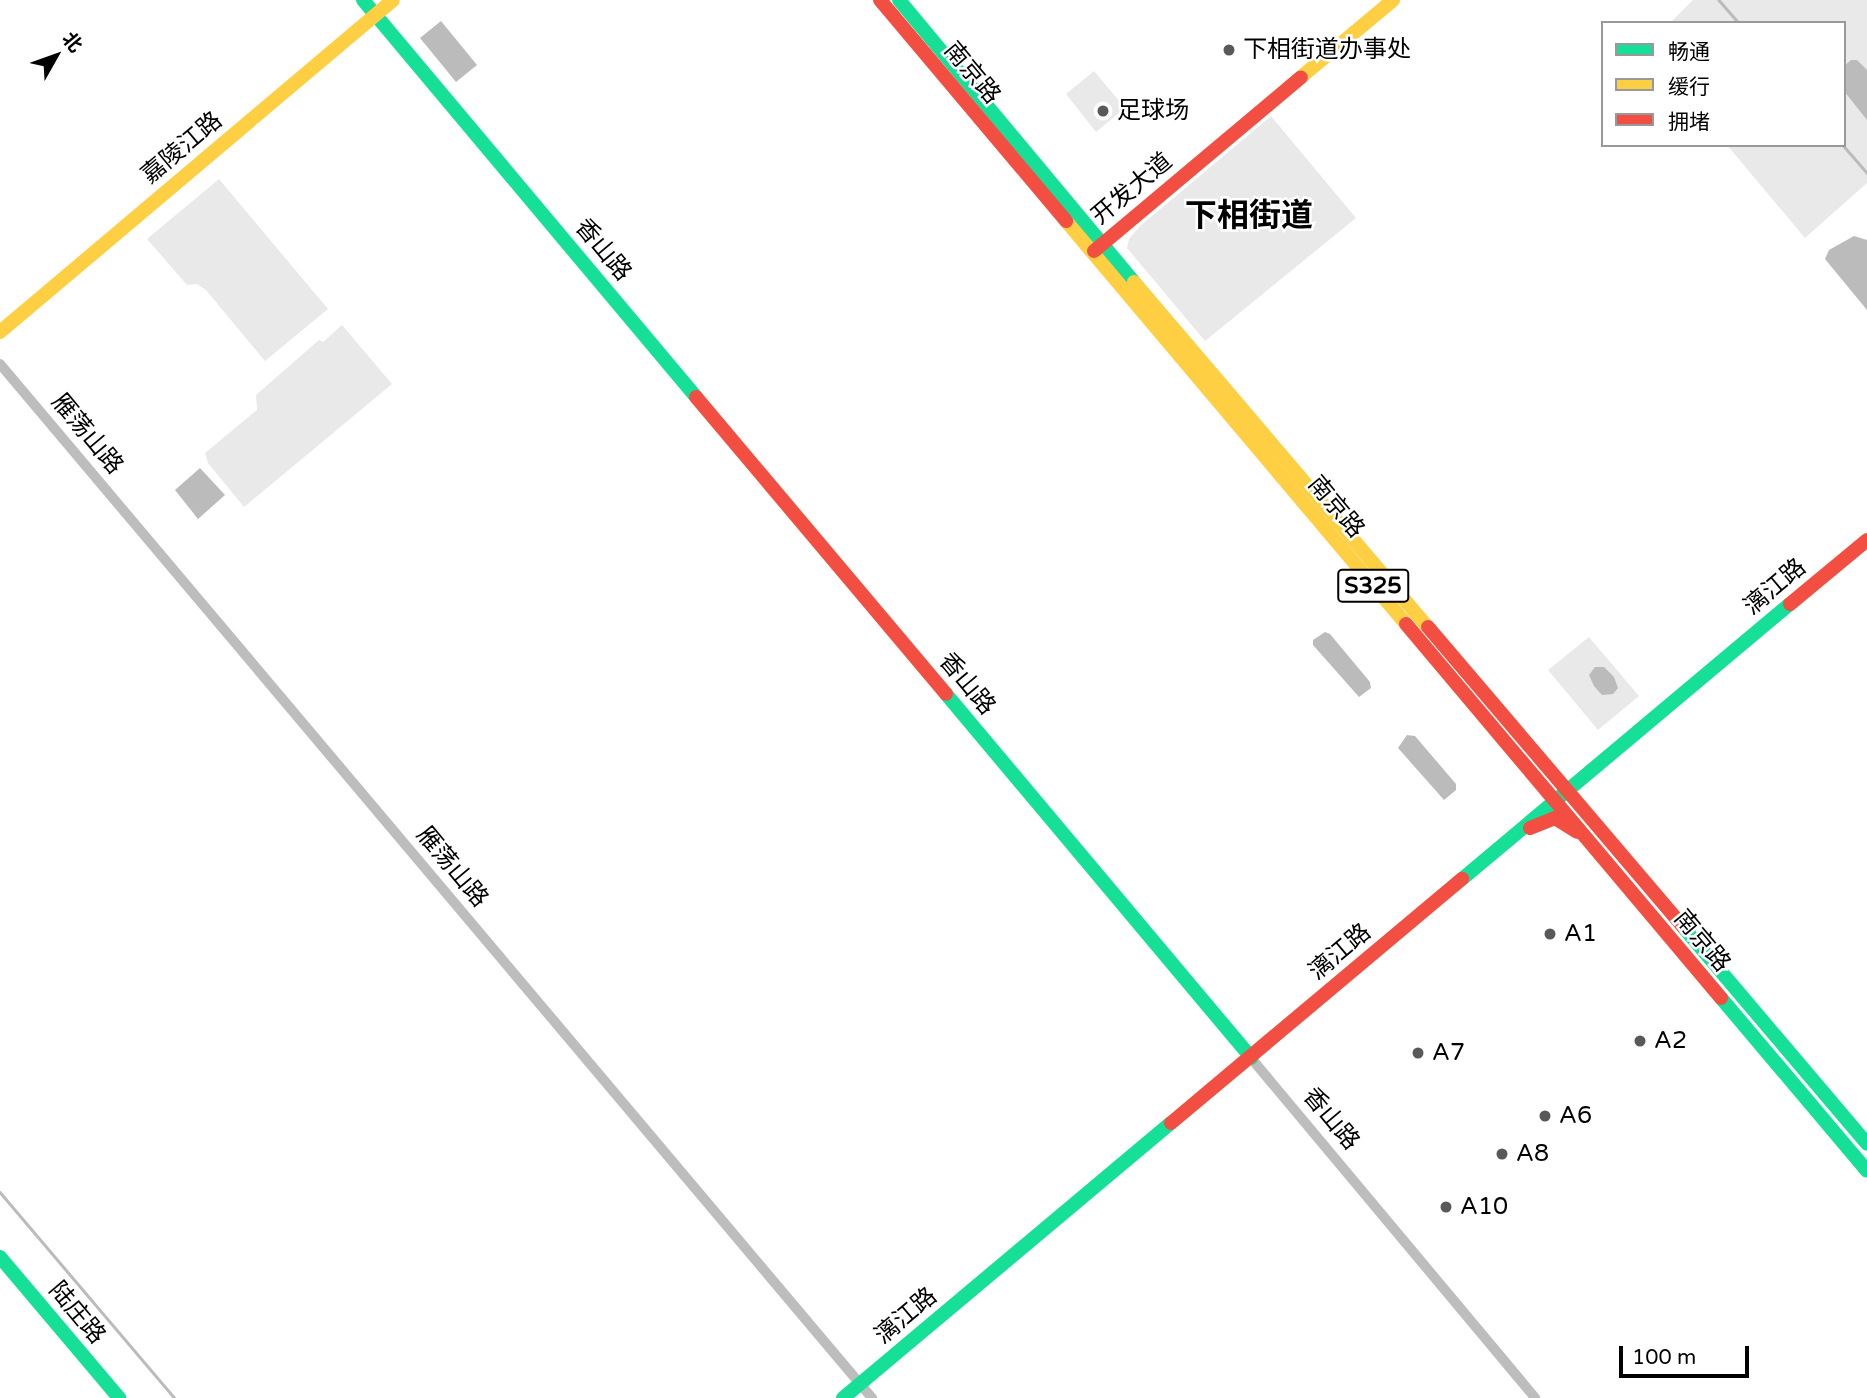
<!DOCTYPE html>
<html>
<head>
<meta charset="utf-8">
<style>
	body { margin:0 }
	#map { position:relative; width:1867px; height:1398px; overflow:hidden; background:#fff; font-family:"Varela Round","Noto Sans SC",sans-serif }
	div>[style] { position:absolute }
	.green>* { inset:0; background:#e9e9e9 }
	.water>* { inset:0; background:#bbb }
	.stream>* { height:2.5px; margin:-1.25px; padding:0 1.25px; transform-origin:1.25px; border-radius:1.25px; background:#bbb }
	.street>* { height:10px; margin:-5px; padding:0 5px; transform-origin:5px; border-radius:5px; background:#bdbdbd }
	.fast>* { height:14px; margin:-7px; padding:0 7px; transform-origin:7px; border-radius:7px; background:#16e098 }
	.slow>* { height:14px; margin:-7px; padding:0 7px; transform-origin:7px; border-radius:7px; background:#ffcf43 }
	.jam>* { height:14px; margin:-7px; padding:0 7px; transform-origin:7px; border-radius:7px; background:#f24e42 }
	.dots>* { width:19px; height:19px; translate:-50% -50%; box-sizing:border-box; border:4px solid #fff; border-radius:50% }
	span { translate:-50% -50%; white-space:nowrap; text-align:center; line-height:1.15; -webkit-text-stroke:5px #fff; paint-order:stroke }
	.shield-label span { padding:2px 5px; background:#fff; border:2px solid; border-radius:5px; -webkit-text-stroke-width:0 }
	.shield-label { font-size:23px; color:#000; font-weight:700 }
	.poi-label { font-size:24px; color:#000 }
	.left { translate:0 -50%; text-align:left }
	.street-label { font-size:24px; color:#000 }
	.district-label { font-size:32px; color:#000; font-weight:700 }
	.legend { position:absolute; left:1601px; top:21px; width:245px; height:126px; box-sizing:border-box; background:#fff; border:2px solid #999; margin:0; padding:9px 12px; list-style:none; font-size:21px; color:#000 }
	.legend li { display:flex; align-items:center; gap:14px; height:35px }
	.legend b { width:35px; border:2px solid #999 }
	.north { position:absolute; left:21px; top:21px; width:70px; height:70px; -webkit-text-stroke:5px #fff; paint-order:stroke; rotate:50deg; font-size:19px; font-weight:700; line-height:28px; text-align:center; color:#000 }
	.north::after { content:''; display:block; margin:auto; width:24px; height:32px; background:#000; clip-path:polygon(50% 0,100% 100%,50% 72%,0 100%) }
	.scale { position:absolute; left:1619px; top:1346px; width:130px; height:32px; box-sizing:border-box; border:4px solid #000; border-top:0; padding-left:9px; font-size:21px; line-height:24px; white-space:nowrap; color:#000; -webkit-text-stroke:5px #fff; paint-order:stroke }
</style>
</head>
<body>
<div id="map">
	<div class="green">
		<i style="clip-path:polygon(1693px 0,1867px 0,1867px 183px,1805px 238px,1727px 145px,1844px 145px,1844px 23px,1670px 23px)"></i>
		<i style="clip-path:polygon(1094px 71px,1125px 108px,1096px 132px,1066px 94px)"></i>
		<i style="clip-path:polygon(1271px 116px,1356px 218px,1205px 341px,1127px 248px,1129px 239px,1140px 226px)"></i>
		<i style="clip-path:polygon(219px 179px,328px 309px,265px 361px,206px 290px,197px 284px,187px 285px,147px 239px)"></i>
		<i style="clip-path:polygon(342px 325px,392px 384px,244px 507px,208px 463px,205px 453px,257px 410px,256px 395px,319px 340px,323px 342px)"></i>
		<i style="clip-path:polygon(1589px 637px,1639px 696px,1598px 730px,1548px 670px)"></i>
	</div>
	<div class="water">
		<i style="clip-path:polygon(441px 21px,477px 65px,456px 82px,420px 38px)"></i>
		<i style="clip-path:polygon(1851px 60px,1857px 60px,1867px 70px,1867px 120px,1844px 91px,1844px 66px)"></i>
		<i style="clip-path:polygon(1854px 236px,1867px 240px,1867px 310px,1825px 259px,1829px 250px)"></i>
		<i style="clip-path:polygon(200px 468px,225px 495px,198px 519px,175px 490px)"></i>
		<i style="clip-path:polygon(1325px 632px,1330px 634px,1370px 682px,1371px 688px,1359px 697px,1313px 645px,1313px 640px)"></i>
		<i style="clip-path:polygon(1595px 667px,1604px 667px,1614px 677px,1618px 688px,1613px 694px,1602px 695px,1594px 686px,1589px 675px)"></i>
		<i style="clip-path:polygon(1407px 735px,1415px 736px,1456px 784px,1456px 790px,1444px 800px,1398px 748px)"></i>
	</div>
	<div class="stream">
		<i style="left:1719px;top:0;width:30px;rotate:49deg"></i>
		<i style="left:1843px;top:145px;width:37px;rotate:49deg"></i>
		<i style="left:0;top:1192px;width:270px;rotate:49.7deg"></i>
	</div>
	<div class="street">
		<i style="left:0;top:364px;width:1353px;rotate:49.86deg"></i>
		<i style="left:1251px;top:1058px;width:443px;rotate:50.1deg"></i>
	</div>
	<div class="fast">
		<i style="left:363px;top:0;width:518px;rotate:50.01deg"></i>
		<i style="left:899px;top:0;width:367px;rotate:50.2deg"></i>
		<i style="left:946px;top:694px;width:475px;rotate:50deg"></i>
		<i style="left:1462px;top:879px;width:428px;rotate:-40deg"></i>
		<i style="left:1684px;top:928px;width:283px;rotate:49.7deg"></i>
		<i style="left:1721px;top:998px;width:226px;rotate:49.8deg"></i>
		<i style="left:0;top:1257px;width:185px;rotate:49.8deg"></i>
		<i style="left:843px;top:1398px;width:428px;rotate:-40deg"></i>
	</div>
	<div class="slow">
		<i style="left:1301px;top:77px;width:120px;rotate:-39.9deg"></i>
		<i style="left:1066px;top:221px;width:527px;rotate:49.85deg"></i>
		<i style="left:1134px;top:282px;width:453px;rotate:49.6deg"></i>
		<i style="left:0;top:332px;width:514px;rotate:-40.19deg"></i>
	</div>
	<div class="jam">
		<i style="left:880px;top:0;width:289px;rotate:49.9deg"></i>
		<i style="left:1094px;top:251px;width:270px;rotate:-40deg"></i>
		<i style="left:696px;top:397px;width:388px;rotate:49.9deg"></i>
		<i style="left:1790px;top:604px;width:100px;rotate:-39.7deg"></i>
		<i style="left:1406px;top:624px;width:489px;rotate:49.9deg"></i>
		<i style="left:1428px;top:627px;width:395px;rotate:49.6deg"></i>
		<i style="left:1530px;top:828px;width:27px;rotate:-22deg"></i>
		<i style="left:1555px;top:818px;width:26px;rotate:32deg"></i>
		<i style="left:1171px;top:1123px;width:380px;rotate:-40deg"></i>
	</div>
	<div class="dots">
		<i style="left:1229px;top:50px;background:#595959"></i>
		<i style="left:1103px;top:111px;background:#595959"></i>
		<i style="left:1550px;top:934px;background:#595959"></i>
		<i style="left:1640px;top:1041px;background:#595959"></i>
		<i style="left:1418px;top:1053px;background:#595959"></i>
		<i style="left:1545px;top:1116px;background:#595959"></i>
		<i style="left:1502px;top:1154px;background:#595959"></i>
		<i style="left:1446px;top:1207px;background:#595959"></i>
	</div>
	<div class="shield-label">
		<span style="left:1373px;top:586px">S325</span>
	</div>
	<div class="poi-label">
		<span class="left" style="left:1243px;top:50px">下相街道办事处</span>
		<span class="left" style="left:1117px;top:111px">足球场</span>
		<span class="left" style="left:1564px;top:934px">A1</span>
		<span class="left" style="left:1654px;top:1041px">A2</span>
		<span class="left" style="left:1432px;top:1053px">A7</span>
		<span class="left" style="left:1559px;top:1116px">A6</span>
		<span class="left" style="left:1516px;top:1154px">A8</span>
		<span class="left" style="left:1460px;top:1207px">A10</span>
	</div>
	<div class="street-label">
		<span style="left:972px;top:73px;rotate:50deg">南京路</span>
		<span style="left:182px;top:148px;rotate:-40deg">嘉陵江路</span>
		<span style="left:1132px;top:189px;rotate:-40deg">开发大道</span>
		<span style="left:603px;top:250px;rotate:50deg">香山路</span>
		<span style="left:87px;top:434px;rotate:50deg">雁荡山路</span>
		<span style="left:1336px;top:507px;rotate:50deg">南京路</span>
		<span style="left:1775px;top:587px;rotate:-40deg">漓江路</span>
		<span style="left:967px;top:684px;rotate:50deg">香山路</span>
		<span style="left:452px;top:867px;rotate:50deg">雁荡山路</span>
		<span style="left:1702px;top:941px;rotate:50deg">南京路</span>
		<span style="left:1340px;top:952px;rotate:-40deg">漓江路</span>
		<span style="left:1331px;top:1119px;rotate:50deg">香山路</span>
		<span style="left:77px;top:1313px;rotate:50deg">陆庄路</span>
		<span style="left:906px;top:1316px;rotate:-40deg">漓江路</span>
	</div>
	<div class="district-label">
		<span style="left:1249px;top:216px">下相街道</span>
	</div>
	<ul class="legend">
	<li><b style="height:9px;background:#16e098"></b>畅通</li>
	<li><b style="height:9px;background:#ffcf43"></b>缓行</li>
	<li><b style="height:9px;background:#f24e42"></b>拥堵</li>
	</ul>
	<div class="north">北</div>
	<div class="scale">100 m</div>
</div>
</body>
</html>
